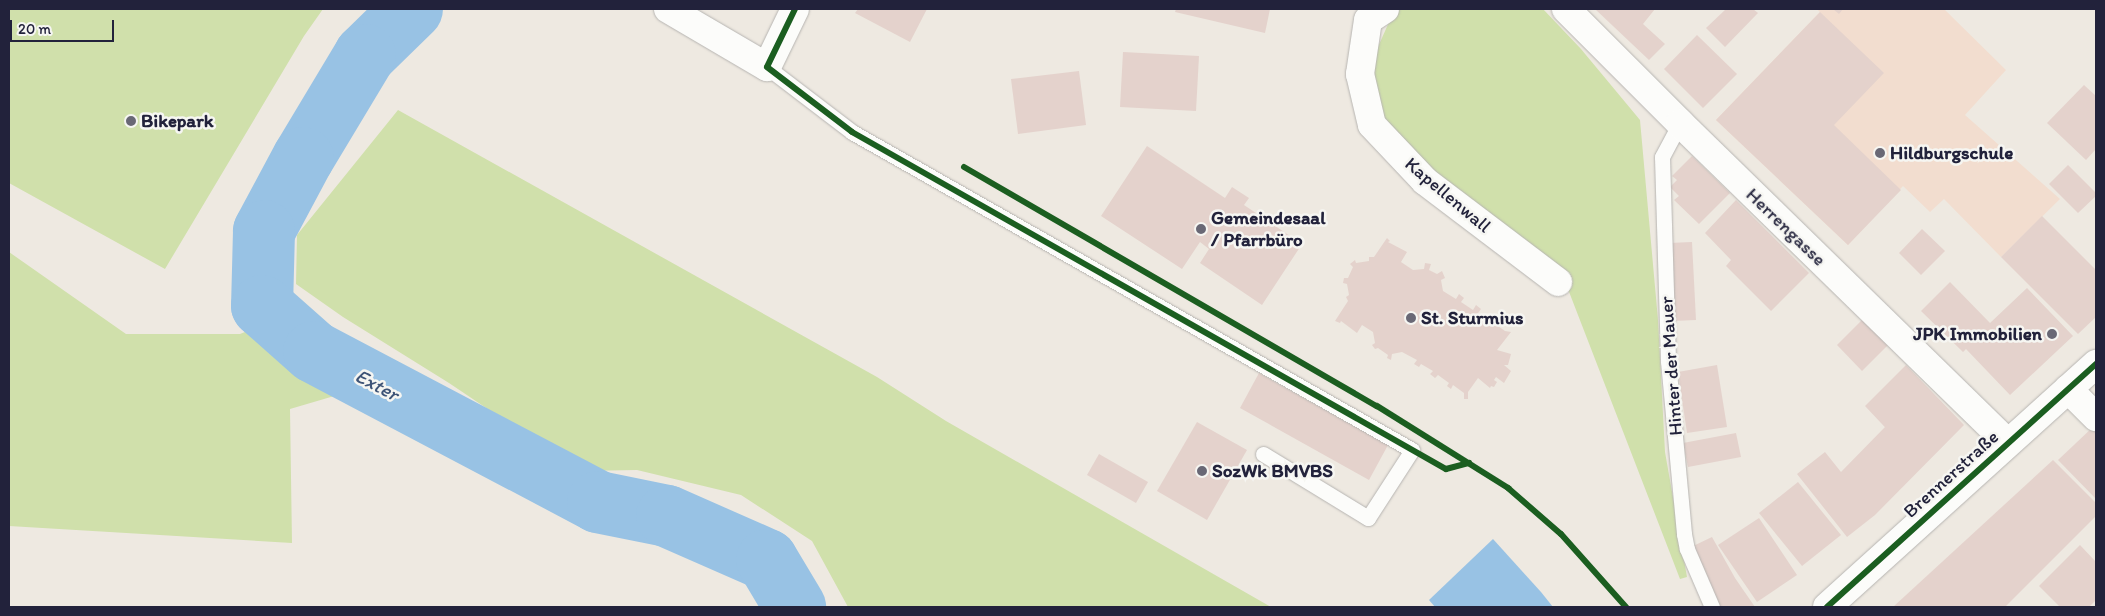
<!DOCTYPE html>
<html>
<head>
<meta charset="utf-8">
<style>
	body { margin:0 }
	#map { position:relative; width:2105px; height:616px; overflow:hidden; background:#eee9e1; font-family:Itim,sans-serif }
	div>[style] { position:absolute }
	.built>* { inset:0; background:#f2ddcf }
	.green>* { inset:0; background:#d0e0ab }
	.water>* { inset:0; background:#98c2e4 }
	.river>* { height:62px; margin:-31px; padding:0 31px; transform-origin:31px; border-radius:31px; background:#98c2e4 }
	.building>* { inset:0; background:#e4d2cc }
	.roads { filter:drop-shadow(0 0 1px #b6b4b1) drop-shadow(0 0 1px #b6b4b1) }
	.lane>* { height:15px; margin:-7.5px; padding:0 7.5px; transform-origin:7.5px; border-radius:7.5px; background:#fcfcfa }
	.street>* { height:28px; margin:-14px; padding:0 14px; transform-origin:14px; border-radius:14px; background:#fcfcfa }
	.cycleway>* { height:6px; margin:-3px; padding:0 3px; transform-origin:3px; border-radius:3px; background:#1b5e20 }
	.dots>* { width:14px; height:14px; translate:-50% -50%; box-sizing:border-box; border:2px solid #f6f6f2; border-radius:50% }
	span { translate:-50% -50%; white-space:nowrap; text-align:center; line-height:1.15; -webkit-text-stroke:5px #f6f6f2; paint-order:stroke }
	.poi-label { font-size:19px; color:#22223b; font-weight:700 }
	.left { translate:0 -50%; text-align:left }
	.right { translate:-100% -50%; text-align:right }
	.street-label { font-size:19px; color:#22223b }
	.water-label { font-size:20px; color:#3e5477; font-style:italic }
	.frame { position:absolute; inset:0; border:10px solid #22223b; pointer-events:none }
	.scale { position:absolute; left:10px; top:20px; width:104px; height:22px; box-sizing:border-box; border:2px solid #22223b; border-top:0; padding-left:6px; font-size:15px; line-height:18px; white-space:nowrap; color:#22223b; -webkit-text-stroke:4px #f6f6f2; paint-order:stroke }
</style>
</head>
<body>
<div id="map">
	<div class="built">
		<i style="clip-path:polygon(1817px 9px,1944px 9px,2006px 70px,1965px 115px,2060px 199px,2001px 257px,1944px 199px,1930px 212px,1903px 186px,1848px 245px,1716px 120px,1820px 12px)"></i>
	</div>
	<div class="green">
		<i style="clip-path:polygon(9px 9px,323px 9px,304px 36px,165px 269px,9px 183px)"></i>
		<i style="clip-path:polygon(1402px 9px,1543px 9px,1581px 49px,1640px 120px,1658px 320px,1665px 452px,1687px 577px,1680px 579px,1566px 284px,1427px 175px,1378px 120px,1370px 65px,1393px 13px)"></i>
		<i style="clip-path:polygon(398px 110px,877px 377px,946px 421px,1271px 607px,848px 607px,812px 541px,741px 495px,637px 470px,580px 471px,449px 383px,343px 317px,296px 284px,297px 235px)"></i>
		<i style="clip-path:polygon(9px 252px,126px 334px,240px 334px,260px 326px,358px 389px,290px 409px,292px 543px,9px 526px)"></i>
	</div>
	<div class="water">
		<i style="clip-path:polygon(1493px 539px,1541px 592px,1553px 607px,1435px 607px,1429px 600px)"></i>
	</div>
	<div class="river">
		<i style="left:412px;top:9px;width:66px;rotate:135.6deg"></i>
		<i style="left:365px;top:55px;width:120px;rotate:121deg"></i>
		<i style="left:303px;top:158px;width:83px;rotate:118.1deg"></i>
		<i style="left:264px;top:231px;width:75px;rotate:91.5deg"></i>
		<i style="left:262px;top:306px;width:69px;rotate:41.5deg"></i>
		<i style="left:314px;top:352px;width:321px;rotate:27.8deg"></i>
		<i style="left:598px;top:502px;width:70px;rotate:11.5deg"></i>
		<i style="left:667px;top:516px;width:109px;rotate:23.7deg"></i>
		<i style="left:767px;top:560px;width:55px;rotate:59.2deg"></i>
	</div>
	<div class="building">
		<i style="clip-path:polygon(858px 9px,927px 9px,910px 42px,855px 13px)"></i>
		<i style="clip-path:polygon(1176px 9px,1270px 9px,1265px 33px,1175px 12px)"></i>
		<i style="clip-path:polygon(1595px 9px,1655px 9px,1643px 24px,1665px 44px,1649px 60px)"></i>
		<i style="clip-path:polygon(1726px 9px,1753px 9px,1758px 13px,1725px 47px,1706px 28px)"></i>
		<i style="clip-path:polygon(1833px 9px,1843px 9px,1839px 14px)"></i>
		<i style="clip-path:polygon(1820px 12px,1884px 73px,1834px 125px,1901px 190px,1848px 245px,1716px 120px)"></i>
		<i style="clip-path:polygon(1697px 35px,1737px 74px,1703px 108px,1664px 69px)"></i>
		<i style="clip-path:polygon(1123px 52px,1199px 56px,1196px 111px,1120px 107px)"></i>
		<i style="clip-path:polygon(1079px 71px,1086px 125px,1018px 134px,1011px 79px)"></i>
		<i style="clip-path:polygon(2084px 85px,2096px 96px,2096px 149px,2086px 160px,2047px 123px)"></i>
		<i style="clip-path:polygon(1147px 146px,1225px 198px,1232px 187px,1249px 198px,1244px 205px,1302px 244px,1262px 305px,1200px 263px,1209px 249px,1200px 242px,1182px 269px,1101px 216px)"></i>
		<i style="clip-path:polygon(1692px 156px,1730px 193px,1699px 224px,1674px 200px,1679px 196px,1670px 187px,1677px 180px,1672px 176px)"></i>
		<i style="clip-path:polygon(2068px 165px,2096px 193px,2096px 196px,2078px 213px,2049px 184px)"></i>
		<i style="clip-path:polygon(1736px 200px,1809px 273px,1771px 311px,1726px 266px,1731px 260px,1705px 233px)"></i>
		<i style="clip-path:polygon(2042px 216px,2096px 270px,2096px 317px,2078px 334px,2001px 257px)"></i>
		<i style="clip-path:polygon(1922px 229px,1945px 251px,1921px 275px,1899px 253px)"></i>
		<i style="clip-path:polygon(1387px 238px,1390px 241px,1388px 242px,1407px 252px,1401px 262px,1413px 270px,1424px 269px,1425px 263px,1431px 264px,1429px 270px,1437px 274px,1442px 271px,1445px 278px,1441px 280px,1443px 291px,1456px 299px,1459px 294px,1464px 298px,1461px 302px,1473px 310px,1476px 305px,1481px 309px,1478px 313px,1490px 321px,1494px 316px,1498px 319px,1495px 324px,1505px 331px,1511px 332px,1497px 350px,1511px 354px,1508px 365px,1504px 365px,1511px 371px,1504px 383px,1496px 377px,1494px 380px,1497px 382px,1494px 387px,1491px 386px,1490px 388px,1478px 378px,1468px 392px,1468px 399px,1464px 399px,1464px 393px,1453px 385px,1451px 389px,1447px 386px,1449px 383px,1438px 375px,1435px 378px,1430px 374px,1433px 371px,1421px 364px,1419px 367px,1414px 364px,1417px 360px,1402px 352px,1392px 354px,1391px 360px,1387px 358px,1388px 355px,1378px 348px,1375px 349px,1372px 345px,1375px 343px,1373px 332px,1362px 325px,1357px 333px,1341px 321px,1340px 323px,1335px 321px,1348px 301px,1346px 297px,1349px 295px,1347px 284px,1343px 283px,1344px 278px,1348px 278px,1353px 267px,1350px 264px,1355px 260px,1356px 263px,1369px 261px,1369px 257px,1374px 257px)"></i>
		<i style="clip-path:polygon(1692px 242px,1696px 320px,1672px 321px,1669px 243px)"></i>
		<i style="clip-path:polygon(1950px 282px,1990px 323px,2027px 288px,2073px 336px,2010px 395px,1966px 349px,1963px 352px,1921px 311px)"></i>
		<i style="clip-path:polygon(1863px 319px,1888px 345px,1862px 371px,1837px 345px)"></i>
		<i style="clip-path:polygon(1717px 365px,1727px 427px,1687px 433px,1678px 372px)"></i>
		<i style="clip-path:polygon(1906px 365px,1964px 425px,1875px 515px,1847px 537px,1797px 474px,1825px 452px,1841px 472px,1885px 427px,1897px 440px,1865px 406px)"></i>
		<i style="clip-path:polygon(1259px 373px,1388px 445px,1369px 480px,1240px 408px)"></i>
		<i style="clip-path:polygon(1197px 422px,1247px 450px,1207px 520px,1157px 491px)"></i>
		<i style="clip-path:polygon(2093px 427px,2096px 430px,2096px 499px,2058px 460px)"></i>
		<i style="clip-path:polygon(1736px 433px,1741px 457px,1688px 467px,1683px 443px)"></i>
		<i style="clip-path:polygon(1099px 454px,1148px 482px,1136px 503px,1087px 475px)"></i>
		<i style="clip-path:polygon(2053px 460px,2096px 503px,2096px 516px,2005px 607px,1893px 607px)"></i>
		<i style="clip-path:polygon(1798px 482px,1841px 535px,1802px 566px,1759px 513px)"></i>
		<i style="clip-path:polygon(1759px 518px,1797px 575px,1757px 602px,1718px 545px)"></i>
		<i style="clip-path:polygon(1712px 537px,1735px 578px,1755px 607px,1715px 607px,1689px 548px)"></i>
		<i style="clip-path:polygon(2080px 545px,2096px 562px,2096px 600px,2089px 607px,2060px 607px,2039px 586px)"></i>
	</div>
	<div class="roads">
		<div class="lane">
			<i style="left:767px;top:67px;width:107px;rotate:37.4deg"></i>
			<i style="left:852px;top:132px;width:644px;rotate:29.59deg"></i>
			<i style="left:1412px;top:450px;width:81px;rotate:122.9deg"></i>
			<i style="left:1368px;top:518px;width:123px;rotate:-148.6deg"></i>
			<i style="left:1680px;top:123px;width:38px;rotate:118deg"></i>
			<i style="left:1662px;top:157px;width:204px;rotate:88.3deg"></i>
			<i style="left:1668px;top:361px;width:174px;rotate:84.7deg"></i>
			<i style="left:1684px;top:534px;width:15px;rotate:79deg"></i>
			<i style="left:1687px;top:549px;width:63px;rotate:66.7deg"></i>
		</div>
		<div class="street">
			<i style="left:668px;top:9px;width:115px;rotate:30.4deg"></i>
			<i style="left:767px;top:67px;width:64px;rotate:-64.2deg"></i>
			<i style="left:1385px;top:9px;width:20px;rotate:147deg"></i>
			<i style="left:1368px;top:20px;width:55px;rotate:98.4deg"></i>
			<i style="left:1360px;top:74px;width:52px;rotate:76.8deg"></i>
			<i style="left:1372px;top:125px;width:77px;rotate:46.6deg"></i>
			<i style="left:1425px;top:181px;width:167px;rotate:37.2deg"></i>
			<i style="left:1566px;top:9px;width:161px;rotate:45deg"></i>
			<i style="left:1680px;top:123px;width:457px;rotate:44.3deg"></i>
			<i style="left:2068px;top:389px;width:40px;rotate:45deg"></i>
			<i style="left:1827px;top:607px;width:363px;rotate:-42.1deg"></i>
		</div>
	</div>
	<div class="cycleway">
		<i style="left:795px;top:9px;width:64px;rotate:115.8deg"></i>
		<i style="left:767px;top:67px;width:107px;rotate:37.4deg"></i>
		<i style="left:852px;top:132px;width:683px;rotate:29.57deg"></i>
		<i style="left:1446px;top:469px;width:24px;rotate:-15deg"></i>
		<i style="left:964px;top:167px;width:477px;rotate:30.1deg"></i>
		<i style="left:1377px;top:406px;width:155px;rotate:32deg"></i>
		<i style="left:1508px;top:488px;width:70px;rotate:41deg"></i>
		<i style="left:1561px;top:534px;width:98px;rotate:48.3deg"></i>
		<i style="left:1827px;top:607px;width:363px;rotate:-42.1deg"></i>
	</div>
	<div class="dots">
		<i style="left:131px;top:121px;background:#696875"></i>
		<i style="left:1880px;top:153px;background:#696875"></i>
		<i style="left:1201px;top:229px;background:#696875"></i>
		<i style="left:1411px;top:318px;background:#696875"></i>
		<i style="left:2052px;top:334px;background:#696875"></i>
		<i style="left:1202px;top:471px;background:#696875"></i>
	</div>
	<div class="poi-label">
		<span class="left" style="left:141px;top:121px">Bikepark</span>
		<span class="left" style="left:1890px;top:153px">Hildburgschule</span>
		<span class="left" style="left:1211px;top:229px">Gemeindesaal<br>/ Pfarrbüro</span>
		<span class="left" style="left:1421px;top:318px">St. Sturmius</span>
		<span class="right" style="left:2042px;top:334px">JPK Immobilien</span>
		<span class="left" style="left:1212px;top:471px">SozWk BMVBS</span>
	</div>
	<div class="street-label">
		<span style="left:1448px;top:195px;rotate:40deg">Kapellenwall</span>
		<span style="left:1786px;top:227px;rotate:44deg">Herrengasse</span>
		<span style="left:1671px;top:366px;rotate:-94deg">Hinter der Mauer</span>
		<span style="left:1951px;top:474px;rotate:-42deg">Brennerstraße</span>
	</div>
	<div class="water-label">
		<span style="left:377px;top:385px;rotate:28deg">Exter</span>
	</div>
	<div class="frame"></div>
	<div class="scale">20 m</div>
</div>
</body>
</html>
